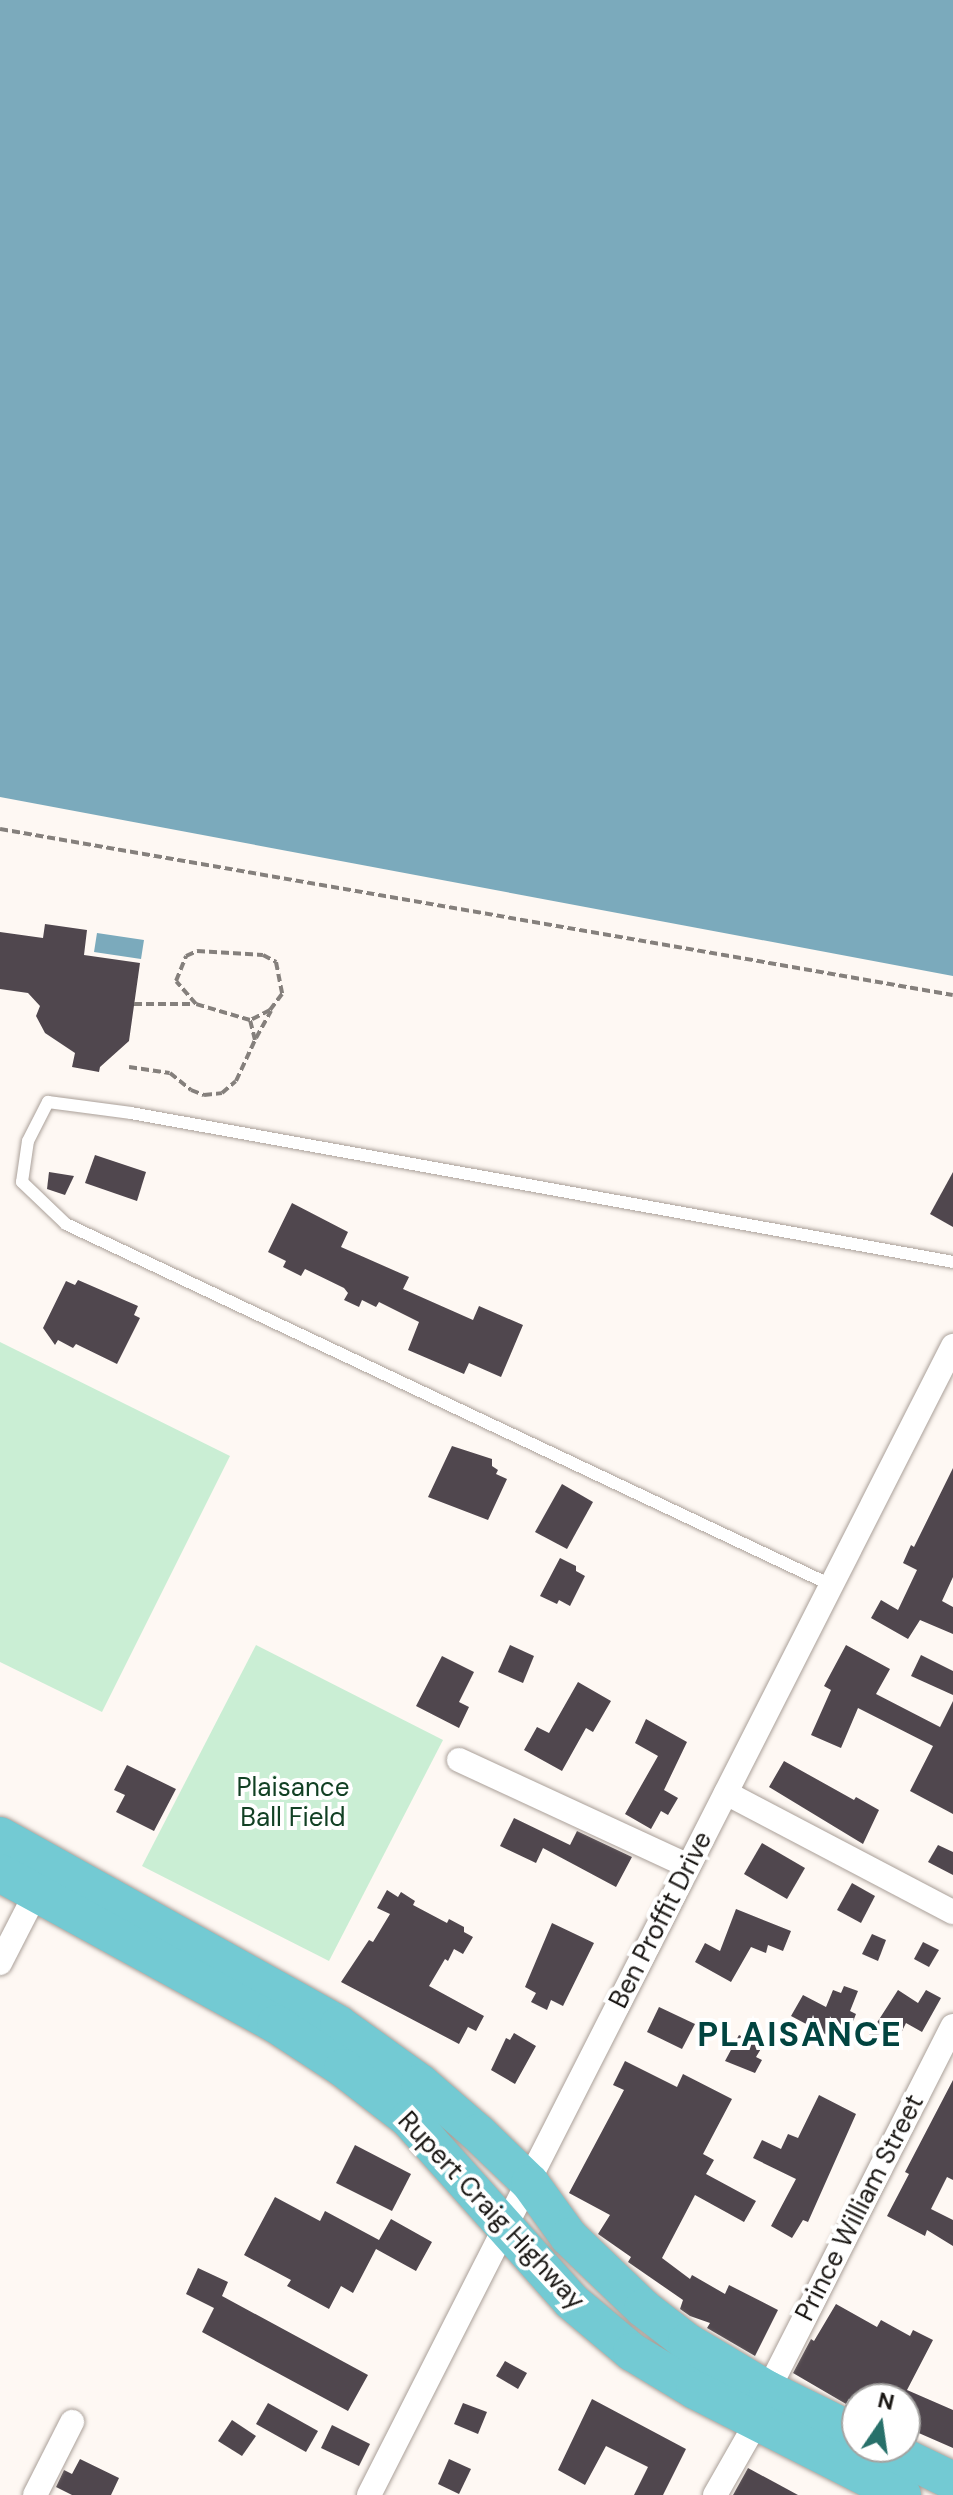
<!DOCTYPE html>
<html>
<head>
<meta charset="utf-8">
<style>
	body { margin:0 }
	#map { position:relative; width:953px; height:2495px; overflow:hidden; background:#fef8f3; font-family:"DM Sans",sans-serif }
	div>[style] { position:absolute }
	.green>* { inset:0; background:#caeed4 }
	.water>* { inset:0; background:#7baabc }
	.building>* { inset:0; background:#50474e }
	.path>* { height:4px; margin-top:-2px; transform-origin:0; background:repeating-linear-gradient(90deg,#85807c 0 8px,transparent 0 12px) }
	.roads { filter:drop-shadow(0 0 2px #aaa099) drop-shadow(0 0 2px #aaa099) }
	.lane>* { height:12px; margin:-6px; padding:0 6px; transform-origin:6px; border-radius:6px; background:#fff }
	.street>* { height:24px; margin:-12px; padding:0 12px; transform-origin:12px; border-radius:12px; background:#fff }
	.primary>* { height:38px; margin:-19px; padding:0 19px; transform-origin:19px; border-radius:19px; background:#73cad3 }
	span { translate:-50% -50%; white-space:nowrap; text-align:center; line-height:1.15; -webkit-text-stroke:8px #fff; paint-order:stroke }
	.park-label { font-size:26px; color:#124024 }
	.street-label { font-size:26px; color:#1b1815 }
	.district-label { font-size:34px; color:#014440; font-weight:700; letter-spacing:2px }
	.north { position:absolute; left:841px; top:2383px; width:80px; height:80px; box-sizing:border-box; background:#fff; border:2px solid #a4a3a1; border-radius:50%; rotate:13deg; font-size:22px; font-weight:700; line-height:32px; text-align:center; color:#1b1815 }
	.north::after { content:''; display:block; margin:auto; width:28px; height:36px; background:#27706a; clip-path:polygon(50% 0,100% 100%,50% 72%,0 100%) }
</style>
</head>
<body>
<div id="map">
	<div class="green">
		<i style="clip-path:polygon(0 1342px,230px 1456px,102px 1712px,0 1662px)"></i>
		<i style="clip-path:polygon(256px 1645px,443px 1740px,329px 1961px,142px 1866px)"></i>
	</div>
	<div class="water">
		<i style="clip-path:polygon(0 0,953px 0,953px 976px,0 797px)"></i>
		<i style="clip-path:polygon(97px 933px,144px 940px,141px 959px,94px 952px)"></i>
	</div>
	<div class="building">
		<i style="clip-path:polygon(45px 924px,87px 930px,84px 955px,140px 963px,129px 1041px,100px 1067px,99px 1072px,72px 1067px,75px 1053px,45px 1033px,36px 1016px,40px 1006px,28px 993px,0 989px,0 932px,43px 938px)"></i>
		<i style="clip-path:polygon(95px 1155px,146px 1172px,137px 1201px,85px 1183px)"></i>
		<i style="clip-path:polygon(49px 1172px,74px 1176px,65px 1195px,47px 1189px)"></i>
		<i style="clip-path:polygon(953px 1172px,953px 1227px,930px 1214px)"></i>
		<i style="clip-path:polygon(292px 1203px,348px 1232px,341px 1247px,409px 1277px,403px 1289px,473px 1320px,479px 1306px,523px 1325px,501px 1377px,469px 1363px,464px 1374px,408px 1350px,419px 1322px,379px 1302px,376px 1307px,362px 1300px,359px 1307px,344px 1300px,348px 1293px,344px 1288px,305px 1269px,301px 1276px,283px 1267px,286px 1261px,268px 1252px)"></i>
		<i style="clip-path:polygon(78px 1280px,138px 1306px,134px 1315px,140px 1318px,117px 1364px,76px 1344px,73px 1348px,58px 1340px,55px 1345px,43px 1328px,66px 1281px,75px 1285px)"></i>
		<i style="clip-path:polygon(452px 1446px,492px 1459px,492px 1466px,498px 1470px,496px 1474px,507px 1479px,488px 1520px,428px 1497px)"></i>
		<i style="clip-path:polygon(953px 1468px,953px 1577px,942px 1601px,953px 1607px,953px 1634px,920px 1620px,908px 1639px,871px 1618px,881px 1600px,898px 1610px,917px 1570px,903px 1563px,911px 1545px,914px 1547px)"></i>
		<i style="clip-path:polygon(562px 1484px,593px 1502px,567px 1549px,535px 1532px)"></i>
		<i style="clip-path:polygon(560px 1558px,576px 1566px,576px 1571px,585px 1576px,570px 1606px,559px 1600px,557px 1604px,540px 1596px)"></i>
		<i style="clip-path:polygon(510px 1645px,534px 1656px,523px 1683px,498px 1672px)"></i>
		<i style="clip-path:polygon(846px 1645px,890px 1669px,876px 1694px,940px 1727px,953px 1701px,953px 1814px,910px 1791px,933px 1746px,858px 1708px,841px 1748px,811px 1735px,831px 1690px,824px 1686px)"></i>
		<i style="clip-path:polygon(921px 1655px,953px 1671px,953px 1695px,911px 1676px)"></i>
		<i style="clip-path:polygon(442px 1656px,474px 1672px,459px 1702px,469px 1707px,459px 1728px,416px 1706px)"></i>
		<i style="clip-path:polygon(578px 1682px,611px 1701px,593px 1732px,586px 1728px,562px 1771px,524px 1750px,537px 1727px,549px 1733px)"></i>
		<i style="clip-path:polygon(646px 1719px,687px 1742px,664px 1790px,678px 1798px,668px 1815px,661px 1811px,651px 1829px,625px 1814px,658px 1756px,635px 1743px)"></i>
		<i style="clip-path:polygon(784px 1761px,854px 1800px,856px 1797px,879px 1810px,863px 1844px,769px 1787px)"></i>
		<i style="clip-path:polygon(127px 1765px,176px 1789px,154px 1831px,116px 1812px,125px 1795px,114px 1790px)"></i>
		<i style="clip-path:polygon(514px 1818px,570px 1845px,577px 1831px,632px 1857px,616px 1887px,543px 1848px,536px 1863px,500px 1846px)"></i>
		<i style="clip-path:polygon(762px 1843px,805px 1868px,787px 1899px,744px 1874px)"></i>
		<i style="clip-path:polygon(938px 1845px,953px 1852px,953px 1875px,928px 1862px)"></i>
		<i style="clip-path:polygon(852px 1883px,875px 1896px,861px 1923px,837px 1910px)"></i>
		<i style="clip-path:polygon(387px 1890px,398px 1897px,401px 1892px,415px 1901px,413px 1905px,447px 1923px,449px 1919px,464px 1927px,464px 1932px,473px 1937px,463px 1954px,454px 1949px,448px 1961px,445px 1959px,429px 1986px,484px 2016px,476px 2031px,468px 2027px,459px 2044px,341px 1982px,369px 1940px,373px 1942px,390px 1914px,377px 1908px)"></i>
		<i style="clip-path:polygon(736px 1909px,791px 1931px,783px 1951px,768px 1945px,766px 1953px,751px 1947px,731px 1982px,695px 1962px,705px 1943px,720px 1951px)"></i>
		<i style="clip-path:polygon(552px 1923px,594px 1943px,563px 2006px,551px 2000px,547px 2010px,531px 2002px,536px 1993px,525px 1987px)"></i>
		<i style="clip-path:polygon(872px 1934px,886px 1940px,878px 1961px,862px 1954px)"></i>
		<i style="clip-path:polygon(923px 1942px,939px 1950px,929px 1967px,914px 1959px)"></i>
		<i style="clip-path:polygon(844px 1986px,858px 1991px,850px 2011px,856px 2014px,844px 2044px,791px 2016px,803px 1995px,826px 2007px,833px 1990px,841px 1993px)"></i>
		<i style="clip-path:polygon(898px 1990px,918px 2003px,926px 1990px,941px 1998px,922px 2032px,906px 2023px,894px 2047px,869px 2035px)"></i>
		<i style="clip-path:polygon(659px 2007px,695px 2024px,682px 2049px,647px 2032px)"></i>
		<i style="clip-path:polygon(514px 2033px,536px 2046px,515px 2084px,491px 2070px,506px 2038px,510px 2040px)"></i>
		<i style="clip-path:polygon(739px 2035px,762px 2047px,756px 2057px,762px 2060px,755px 2073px,725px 2061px)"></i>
		<i style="clip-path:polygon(625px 2061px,677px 2087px,683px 2074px,732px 2099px,703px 2154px,714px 2160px,706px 2174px,756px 2201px,744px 2222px,695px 2195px,662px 2258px,690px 2279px,692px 2275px,725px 2294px,729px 2285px,778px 2310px,755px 2356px,707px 2328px,710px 2323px,690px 2316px,680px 2309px,683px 2300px,628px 2262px,631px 2257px,598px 2234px,610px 2215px,569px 2193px,624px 2090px,613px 2085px)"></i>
		<i style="clip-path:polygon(953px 2080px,953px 2180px,947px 2177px,931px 2209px,953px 2220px,953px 2246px,927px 2230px,925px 2236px,887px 2216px,909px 2174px,905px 2172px)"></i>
		<i style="clip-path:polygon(819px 2095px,856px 2114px,808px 2222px,803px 2220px,792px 2238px,771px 2226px,796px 2179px,753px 2158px,762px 2140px,781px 2149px,788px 2134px,798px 2138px)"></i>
		<i style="clip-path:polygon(355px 2145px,411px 2174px,392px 2211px,336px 2183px)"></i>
		<i style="clip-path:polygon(275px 2197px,320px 2221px,325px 2211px,379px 2240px,391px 2219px,432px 2242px,416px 2271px,376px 2249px,353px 2293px,341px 2286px,329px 2309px,287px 2286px,291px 2280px,244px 2255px)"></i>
		<i style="clip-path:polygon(198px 2268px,228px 2282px,222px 2296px,368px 2375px,348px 2411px,202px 2332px,214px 2308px,186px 2294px)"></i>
		<i style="clip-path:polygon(836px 2304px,877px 2327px,881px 2320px,910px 2336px,913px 2330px,933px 2340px,907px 2390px,953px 2410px,953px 2448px,905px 2427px,905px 2394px,903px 2399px,849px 2399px,846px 2404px,793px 2373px,811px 2339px,814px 2341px)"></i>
		<i style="clip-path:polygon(505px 2361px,527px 2373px,518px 2389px,496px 2376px)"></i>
		<i style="clip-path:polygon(592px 2399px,686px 2449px,663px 2495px,634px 2495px,648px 2467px,606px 2446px,585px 2485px,558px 2470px)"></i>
		<i style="clip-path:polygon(268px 2403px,318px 2431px,306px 2452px,256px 2424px)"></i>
		<i style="clip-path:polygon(463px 2403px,487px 2412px,478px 2434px,454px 2424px)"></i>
		<i style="clip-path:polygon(232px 2420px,256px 2436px,242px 2456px,218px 2441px)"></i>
		<i style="clip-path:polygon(332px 2425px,370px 2444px,359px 2466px,321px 2448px)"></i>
		<i style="clip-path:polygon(80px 2459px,119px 2478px,111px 2495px,72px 2495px,56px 2487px,64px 2470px,72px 2474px)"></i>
		<i style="clip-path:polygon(449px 2459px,471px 2469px,459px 2494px,438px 2484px)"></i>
		<i style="clip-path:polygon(748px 2468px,798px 2495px,733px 2495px)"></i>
	</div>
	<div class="path">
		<i style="left:0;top:829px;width:967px;rotate:9.88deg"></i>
		<i style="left:197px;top:951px;width:66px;rotate:3.5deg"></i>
		<i style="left:263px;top:955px;width:15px;rotate:28deg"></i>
		<i style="left:276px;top:962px;width:33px;rotate:79deg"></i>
		<i style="left:282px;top:994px;width:20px;rotate:127deg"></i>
		<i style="left:270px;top:1010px;width:22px;rotate:153deg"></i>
		<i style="left:250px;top:1020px;width:56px;rotate:-163.5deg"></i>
		<i style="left:196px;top:1004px;width:30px;rotate:-131deg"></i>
		<i style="left:176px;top:981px;width:27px;rotate:-68deg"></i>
		<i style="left:186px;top:956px;width:12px;rotate:-24deg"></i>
		<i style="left:134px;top:1004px;width:60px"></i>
		<i style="left:256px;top:1038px;width:31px;rotate:-61deg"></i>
		<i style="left:129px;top:1067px;width:41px;rotate:8.3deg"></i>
		<i style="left:170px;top:1073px;width:27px;rotate:39deg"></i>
		<i style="left:191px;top:1090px;width:14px;rotate:21deg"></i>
		<i style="left:204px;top:1095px;width:18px;rotate:-6deg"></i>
		<i style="left:222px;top:1093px;width:18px;rotate:-41deg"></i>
		<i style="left:236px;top:1081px;width:45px;rotate:-65.1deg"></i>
		<i style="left:255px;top:1040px;width:21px;rotate:-104deg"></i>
	</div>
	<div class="roads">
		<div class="lane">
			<i style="left:831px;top:1585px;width:846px;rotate:-154.74deg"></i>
			<i style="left:66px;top:1224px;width:61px;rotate:-136.3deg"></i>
			<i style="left:22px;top:1182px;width:41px;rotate:-81.7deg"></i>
			<i style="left:28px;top:1141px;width:44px;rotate:-62.9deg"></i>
			<i style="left:48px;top:1102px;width:84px;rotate:7.5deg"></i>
			<i style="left:131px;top:1113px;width:835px;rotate:10.27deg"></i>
		</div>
		<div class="street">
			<i style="left:459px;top:1760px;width:252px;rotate:24.8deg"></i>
			<i style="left:726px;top:1793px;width:256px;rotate:27.7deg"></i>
			<i style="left:0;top:1963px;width:79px;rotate:-62.8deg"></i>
			<i style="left:768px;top:2390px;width:408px;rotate:-63.1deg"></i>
			<i style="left:35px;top:2495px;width:82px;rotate:-63.1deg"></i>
			<i style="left:369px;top:2495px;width:1289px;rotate:-63.06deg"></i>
			<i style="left:715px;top:2495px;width:83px;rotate:-60.3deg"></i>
		</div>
		<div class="primary">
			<i style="left:0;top:1836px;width:388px;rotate:29.1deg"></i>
			<i style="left:339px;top:2025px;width:100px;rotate:35.6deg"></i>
			<i style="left:420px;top:2083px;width:77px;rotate:40.8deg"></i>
			<i style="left:478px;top:2133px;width:72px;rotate:43.9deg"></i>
			<i style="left:530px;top:2183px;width:67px;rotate:54.2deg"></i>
			<i style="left:569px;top:2237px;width:103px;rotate:43.8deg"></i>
			<i style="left:643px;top:2308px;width:56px;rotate:37.7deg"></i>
			<i style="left:687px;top:2342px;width:94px;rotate:30.7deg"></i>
			<i style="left:768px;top:2390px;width:99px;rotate:26.3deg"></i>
			<i style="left:0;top:1873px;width:315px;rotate:28.7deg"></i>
			<i style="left:276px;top:2024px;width:80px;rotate:33.3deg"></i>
			<i style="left:343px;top:2068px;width:83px;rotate:37.7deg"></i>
			<i style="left:409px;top:2119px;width:244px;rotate:48.3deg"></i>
			<i style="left:571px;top:2301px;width:80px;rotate:39.9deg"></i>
			<i style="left:632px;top:2352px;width:74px;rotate:31.1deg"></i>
			<i style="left:695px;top:2390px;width:232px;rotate:26.9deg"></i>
			<i style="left:883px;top:2447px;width:78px;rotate:25.9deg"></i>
		</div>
	</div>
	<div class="park-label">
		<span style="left:293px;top:1803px">Plaisance<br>Ball Field</span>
	</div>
	<div class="street-label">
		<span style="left:661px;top:1920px;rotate:-63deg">Ben Proffit Drive</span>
		<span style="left:860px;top:2208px;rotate:-63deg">Prince William Street</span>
		<span style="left:491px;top:2211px;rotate:47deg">Rupert Craig Highway</span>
	</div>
	<div class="district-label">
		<span style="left:800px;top:2035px">PLAISANCE</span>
	</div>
	<div class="north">N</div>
</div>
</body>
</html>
